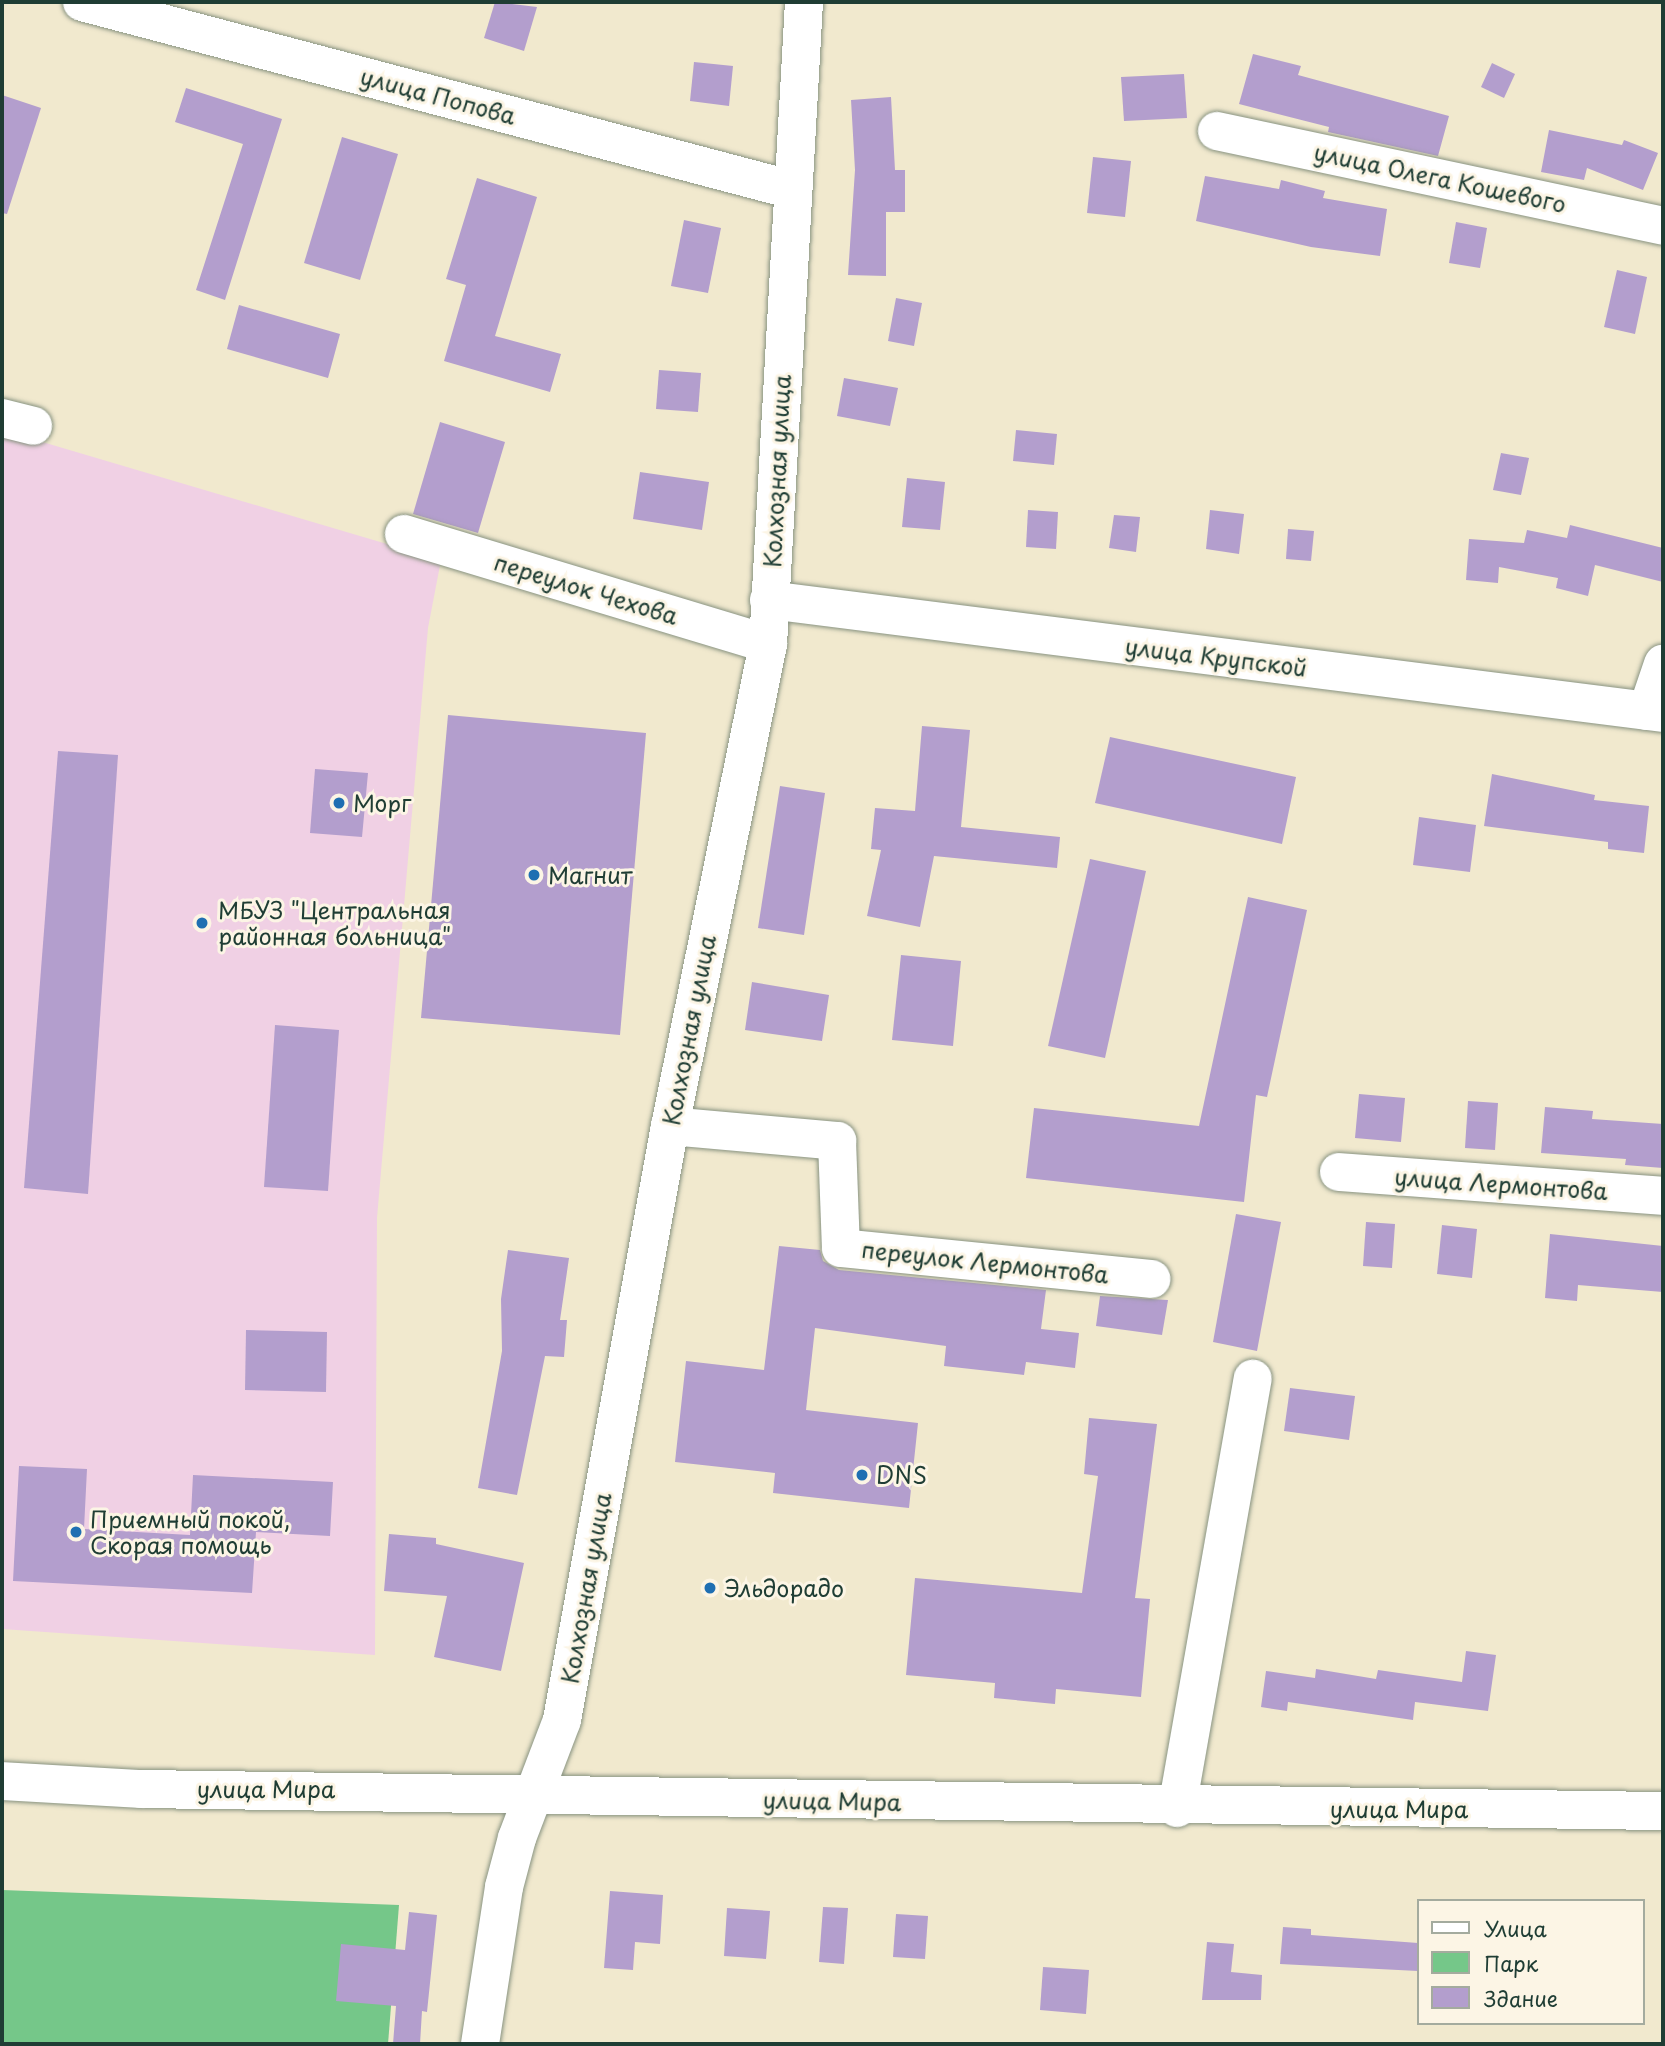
<!DOCTYPE html>
<html>
<head>
<meta charset="utf-8">
<style>
	body { margin:0 }
	#map { position:relative; width:1665px; height:2046px; overflow:hidden; background:#f1e9ce; font-family:"Playpen Sans",sans-serif }
	div>[style] { position:absolute }
	.built>* { inset:0; background:#f0d0e4 }
	.green>* { inset:0; background:#75c789 }
	.building>* { inset:0; background:#b39ecd }
	.roads { filter:drop-shadow(0 0 2px #889381) drop-shadow(0 0 2px #889381) }
	.minor>* { height:38px; margin:-19px; padding:0 19px; transform-origin:19px; border-radius:19px; background:#fff }
	.major>* { height:38px; margin:-19px; padding:0 19px; transform-origin:19px; border-radius:19px; background:#fff }
	.dots>* { width:19px; height:19px; translate:-50% -50%; box-sizing:border-box; border:4px solid #fcf5e5; border-radius:50% }
	span { translate:-50% -50%; white-space:nowrap; text-align:center; line-height:1.15; -webkit-text-stroke:6px #fcf5e5; paint-order:stroke }
	.street-label { font-size:23px; color:#1f3d34 }
	.poi-label { font-size:23px; color:#1f3d34 }
	.left { translate:0 -50%; text-align:left }
	.frame { position:absolute; inset:0; border:4px solid #1f3d34; pointer-events:none }
	.legend { position:absolute; left:1417px; top:1899px; width:228px; height:126px; box-sizing:border-box; background:#fcf5e5; border:2px solid #a4ab9e; margin:0; padding:9px 12px; list-style:none; font-size:21px; color:#1f3d34 }
	.legend li { display:flex; align-items:center; gap:14px; height:35px }
	.legend b { width:35px; border:2px solid #a4ab9e }
</style>
</head>
<body>
<div id="map">
	<div class="built">
		<i style="clip-path:polygon(2px 430px,441px 560px,428px 628px,377px 1218px,375px 1655px,2px 1629px)"></i>
	</div>
	<div class="green">
		<i style="clip-path:polygon(2px 1890px,399px 1905px,388px 2044px,2px 2044px)"></i>
	</div>
	<div class="building">
		<i style="clip-path:polygon(495px 2px,537px 7px,524px 51px,484px 38px)"></i>
		<i style="clip-path:polygon(1253px 54px,1301px 66px,1298px 75px,1449px 116px,1438px 156px,1328px 132px,1329px 127px,1239px 104px)"></i>
		<i style="clip-path:polygon(694px 62px,733px 66px,729px 106px,690px 101px)"></i>
		<i style="clip-path:polygon(1492px 63px,1515px 74px,1504px 98px,1481px 87px)"></i>
		<i style="clip-path:polygon(1184px 74px,1187px 118px,1124px 121px,1121px 77px)"></i>
		<i style="clip-path:polygon(186px 88px,282px 119px,225px 300px,196px 290px,243px 144px,175px 122px)"></i>
		<i style="clip-path:polygon(2px 95px,41px 108px,7px 214px,2px 213px)"></i>
		<i style="clip-path:polygon(891px 97px,895px 170px,905px 170px,905px 212px,886px 212px,886px 276px,848px 275px,855px 170px,851px 100px)"></i>
		<i style="clip-path:polygon(1549px 130px,1622px 145px,1624px 140px,1658px 153px,1643px 190px,1587px 168px,1584px 180px,1541px 172px)"></i>
		<i style="clip-path:polygon(342px 137px,398px 154px,360px 280px,304px 263px)"></i>
		<i style="clip-path:polygon(1093px 157px,1131px 161px,1125px 217px,1087px 213px)"></i>
		<i style="clip-path:polygon(1205px 176px,1279px 189px,1281px 180px,1325px 191px,1323px 198px,1387px 209px,1380px 256px,1311px 247px,1196px 221px)"></i>
		<i style="clip-path:polygon(477px 178px,537px 197px,495px 336px,561px 354px,550px 392px,444px 361px,466px 285px,446px 279px)"></i>
		<i style="clip-path:polygon(684px 220px,721px 228px,708px 293px,671px 286px)"></i>
		<i style="clip-path:polygon(1456px 222px,1487px 228px,1480px 268px,1449px 263px)"></i>
		<i style="clip-path:polygon(1617px 270px,1647px 277px,1635px 334px,1604px 327px)"></i>
		<i style="clip-path:polygon(896px 298px,922px 303px,914px 346px,888px 341px)"></i>
		<i style="clip-path:polygon(239px 305px,340px 334px,328px 378px,227px 349px)"></i>
		<i style="clip-path:polygon(659px 370px,701px 373px,698px 412px,656px 409px)"></i>
		<i style="clip-path:polygon(844px 378px,898px 388px,890px 426px,837px 416px)"></i>
		<i style="clip-path:polygon(440px 422px,505px 442px,478px 533px,413px 514px)"></i>
		<i style="clip-path:polygon(1016px 430px,1057px 434px,1054px 465px,1013px 461px)"></i>
		<i style="clip-path:polygon(1501px 453px,1529px 458px,1521px 495px,1493px 490px)"></i>
		<i style="clip-path:polygon(640px 472px,709px 482px,702px 530px,633px 519px)"></i>
		<i style="clip-path:polygon(907px 478px,945px 482px,940px 530px,902px 527px)"></i>
		<i style="clip-path:polygon(1028px 510px,1058px 512px,1056px 549px,1026px 547px)"></i>
		<i style="clip-path:polygon(1210px 510px,1244px 514px,1239px 554px,1206px 549px)"></i>
		<i style="clip-path:polygon(1114px 515px,1140px 517px,1136px 552px,1109px 548px)"></i>
		<i style="clip-path:polygon(1570px 525px,1663px 548px,1663px 582px,1595px 565px,1588px 596px,1556px 588px,1558px 578px,1499px 567px,1498px 583px,1466px 580px,1469px 539px,1524px 543px,1527px 530px,1567px 538px)"></i>
		<i style="clip-path:polygon(1288px 529px,1314px 531px,1311px 561px,1286px 559px)"></i>
		<i style="clip-path:polygon(448px 715px,646px 733px,620px 1035px,421px 1018px)"></i>
		<i style="clip-path:polygon(922px 726px,970px 730px,961px 827px,1060px 837px,1057px 868px,934px 856px,920px 927px,867px 916px,881px 850px,871px 849px,875px 808px,915px 811px)"></i>
		<i style="clip-path:polygon(1110px 737px,1296px 777px,1282px 844px,1095px 803px)"></i>
		<i style="clip-path:polygon(58px 751px,118px 755px,88px 1194px,24px 1188px)"></i>
		<i style="clip-path:polygon(315px 769px,368px 773px,362px 837px,310px 833px)"></i>
		<i style="clip-path:polygon(1492px 774px,1595px 795px,1594px 800px,1649px 806px,1644px 853px,1608px 849px,1608px 842px,1484px 826px)"></i>
		<i style="clip-path:polygon(780px 786px,825px 793px,804px 935px,758px 928px)"></i>
		<i style="clip-path:polygon(1419px 817px,1476px 825px,1470px 872px,1413px 865px)"></i>
		<i style="clip-path:polygon(1090px 859px,1146px 871px,1105px 1058px,1048px 1046px)"></i>
		<i style="clip-path:polygon(1248px 897px,1307px 910px,1267px 1097px,1256px 1095px,1244px 1202px,1026px 1178px,1034px 1108px,1199px 1126px)"></i>
		<i style="clip-path:polygon(901px 955px,961px 961px,953px 1046px,892px 1040px)"></i>
		<i style="clip-path:polygon(752px 982px,829px 995px,822px 1041px,745px 1030px)"></i>
		<i style="clip-path:polygon(275px 1025px,339px 1030px,328px 1191px,264px 1187px)"></i>
		<i style="clip-path:polygon(1359px 1094px,1405px 1098px,1401px 1142px,1355px 1138px)"></i>
		<i style="clip-path:polygon(1468px 1101px,1498px 1103px,1495px 1150px,1465px 1148px)"></i>
		<i style="clip-path:polygon(1545px 1107px,1593px 1111px,1592px 1119px,1663px 1124px,1663px 1168px,1625px 1165px,1626px 1159px,1541px 1153px)"></i>
		<i style="clip-path:polygon(1236px 1214px,1281px 1222px,1257px 1351px,1213px 1342px)"></i>
		<i style="clip-path:polygon(1366px 1222px,1395px 1224px,1392px 1268px,1363px 1266px)"></i>
		<i style="clip-path:polygon(1442px 1225px,1477px 1229px,1472px 1278px,1437px 1274px)"></i>
		<i style="clip-path:polygon(1550px 1234px,1663px 1246px,1663px 1292px,1578px 1285px,1577px 1301px,1545px 1298px)"></i>
		<i style="clip-path:polygon(779px 1246px,820px 1250px,823px 1261px,839px 1270px,1046px 1290px,1041px 1329px,1079px 1333px,1075px 1368px,1026px 1362px,1024px 1375px,944px 1366px,946px 1346px,815px 1328px,806px 1410px,918px 1423px,909px 1508px,773px 1493px,775px 1473px,675px 1462px,686px 1361px,764px 1370px)"></i>
		<i style="clip-path:polygon(508px 1250px,569px 1258px,560px 1320px,567px 1320px,564px 1357px,545px 1356px,517px 1495px,478px 1488px,502px 1351px,501px 1299px)"></i>
		<i style="clip-path:polygon(1100px 1296px,1168px 1300px,1162px 1335px,1096px 1326px)"></i>
		<i style="clip-path:polygon(246px 1330px,327px 1332px,326px 1392px,245px 1390px)"></i>
		<i style="clip-path:polygon(1290px 1388px,1355px 1396px,1349px 1440px,1284px 1431px)"></i>
		<i style="clip-path:polygon(1089px 1418px,1157px 1424px,1135px 1598px,1150px 1599px,1141px 1697px,1056px 1689px,1055px 1704px,994px 1698px,995px 1683px,906px 1675px,915px 1578px,1082px 1593px,1098px 1476px,1084px 1474px)"></i>
		<i style="clip-path:polygon(19px 1466px,87px 1469px,84px 1529px,190px 1535px,193px 1475px,333px 1482px,330px 1536px,256px 1532px,252px 1593px,13px 1581px)"></i>
		<i style="clip-path:polygon(389px 1534px,436px 1538px,436px 1544px,524px 1563px,501px 1671px,434px 1657px,447px 1596px,384px 1591px)"></i>
		<i style="clip-path:polygon(1466px 1651px,1496px 1655px,1488px 1711px,1415px 1702px,1413px 1720px,1288px 1702px,1287px 1711px,1261px 1707px,1266px 1671px,1315px 1678px,1316px 1669px,1376px 1679px,1378px 1670px,1462px 1682px)"></i>
		<i style="clip-path:polygon(610px 1891px,663px 1895px,660px 1944px,635px 1942px,633px 1970px,604px 1968px)"></i>
		<i style="clip-path:polygon(823px 1907px,848px 1908px,844px 1964px,819px 1962px)"></i>
		<i style="clip-path:polygon(727px 1908px,770px 1911px,766px 1959px,724px 1956px)"></i>
		<i style="clip-path:polygon(409px 1912px,437px 1915px,427px 2012px,422px 2011px,420px 2044px,393px 2044px,396px 2006px,336px 2001px,341px 1944px,405px 1950px)"></i>
		<i style="clip-path:polygon(896px 1914px,928px 1916px,925px 1959px,893px 1957px)"></i>
		<i style="clip-path:polygon(1283px 1927px,1311px 1929px,1311px 1935px,1418px 1943px,1418px 1971px,1280px 1964px)"></i>
		<i style="clip-path:polygon(1207px 1942px,1234px 1944px,1231px 1972px,1262px 1975px,1261px 2000px,1202px 2000px)"></i>
		<i style="clip-path:polygon(1043px 1967px,1089px 1970px,1086px 2014px,1040px 2010px)"></i>
	</div>
	<div class="roads">
		<div class="minor">
			<i style="left:82px;top:2px;width:735px;rotate:14.81deg"></i>
			<i style="left:1217px;top:131px;width:456px;rotate:12deg"></i>
			<i style="left:2px;top:418px;width:32px;rotate:14deg"></i>
			<i style="left:404px;top:534px;width:380px;rotate:16.8deg"></i>
			<i style="left:769px;top:600px;width:901px;rotate:7.2deg"></i>
			<i style="left:1647px;top:711px;width:50px;rotate:-71.2deg"></i>
			<i style="left:670px;top:1126px;width:168px;rotate:5.1deg"></i>
			<i style="left:837px;top:1141px;width:107px;rotate:87.9deg"></i>
			<i style="left:841px;top:1248px;width:312px;rotate:5.7deg"></i>
			<i style="left:1339px;top:1172px;width:325px;rotate:4.2deg"></i>
			<i style="left:1177px;top:1808px;width:436px;rotate:-80deg"></i>
			<i style="left:480px;top:2044px;width:159px;rotate:-81.3deg"></i>
			<i style="left:504px;top:1887px;width:51px;rotate:-75.1deg"></i>
			<i style="left:517px;top:1838px;width:126px;rotate:-69.1deg"></i>
			<i style="left:562px;top:1720px;width:604px;rotate:-79.7deg"></i>
			<i style="left:670px;top:1126px;width:492px;rotate:-78.5deg"></i>
			<i style="left:768px;top:644px;width:643px;rotate:-86.79deg"></i>
		</div>
		<div class="major">
			<i style="left:2px;top:1781px;width:139px;rotate:3.3deg"></i>
			<i style="left:141px;top:1789px;width:1522px;rotate:0.83deg"></i>
		</div>
	</div>
	<div class="dots">
		<i style="left:339px;top:803px;background:#1f6fb2"></i>
		<i style="left:534px;top:875px;background:#1f6fb2"></i>
		<i style="left:202px;top:923px;background:#1f6fb2"></i>
		<i style="left:862px;top:1475px;background:#1f6fb2"></i>
		<i style="left:76px;top:1532px;background:#1f6fb2"></i>
		<i style="left:710px;top:1588px;background:#1f6fb2"></i>
	</div>
	<div class="street-label">
		<span style="left:438px;top:96px;rotate:15deg">улица Попова</span>
		<span style="left:1440px;top:178px;rotate:12deg">улица Олега Кошевого</span>
		<span style="left:777px;top:471px;rotate:-87deg">Колхозная улица</span>
		<span style="left:586px;top:589px;rotate:17deg">переулок Чехова</span>
		<span style="left:1216px;top:657px;rotate:7deg">улица Крупской</span>
		<span style="left:689px;top:1030px;rotate:-79deg">Колхозная улица</span>
		<span style="left:1501px;top:1184px;rotate:4deg">улица Лермонтова</span>
		<span style="left:985px;top:1262px;rotate:6deg">переулок Лермонтова</span>
		<span style="left:586px;top:1588px;rotate:-80deg">Колхозная улица</span>
		<span style="left:266px;top:1789px">улица Мира</span>
		<span style="left:832px;top:1801px;rotate:1deg">улица Мира</span>
		<span style="left:1399px;top:1809px">улица Мира</span>
	</div>
	<div class="poi-label">
		<span class="left" style="left:353px;top:803px">Морг</span>
		<span class="left" style="left:548px;top:875px">Магнит</span>
		<span class="left" style="left:218px;top:923px">МБУЗ "Центральная<br>районная больница"</span>
		<span class="left" style="left:876px;top:1475px">DNS</span>
		<span class="left" style="left:90px;top:1532px">Приемный покой,<br>Скорая помощь</span>
		<span class="left" style="left:724px;top:1588px">Эльдорадо</span>
	</div>
	<div class="frame"></div>
	<ul class="legend">
	<li><b style="height:9px;background:#fff"></b>Улица</li>
	<li><b style="height:19px;background:#75c789"></b>Парк</li>
	<li><b style="height:19px;background:#b39ecd"></b>Здание</li>
	</ul>
</div>
</body>
</html>
